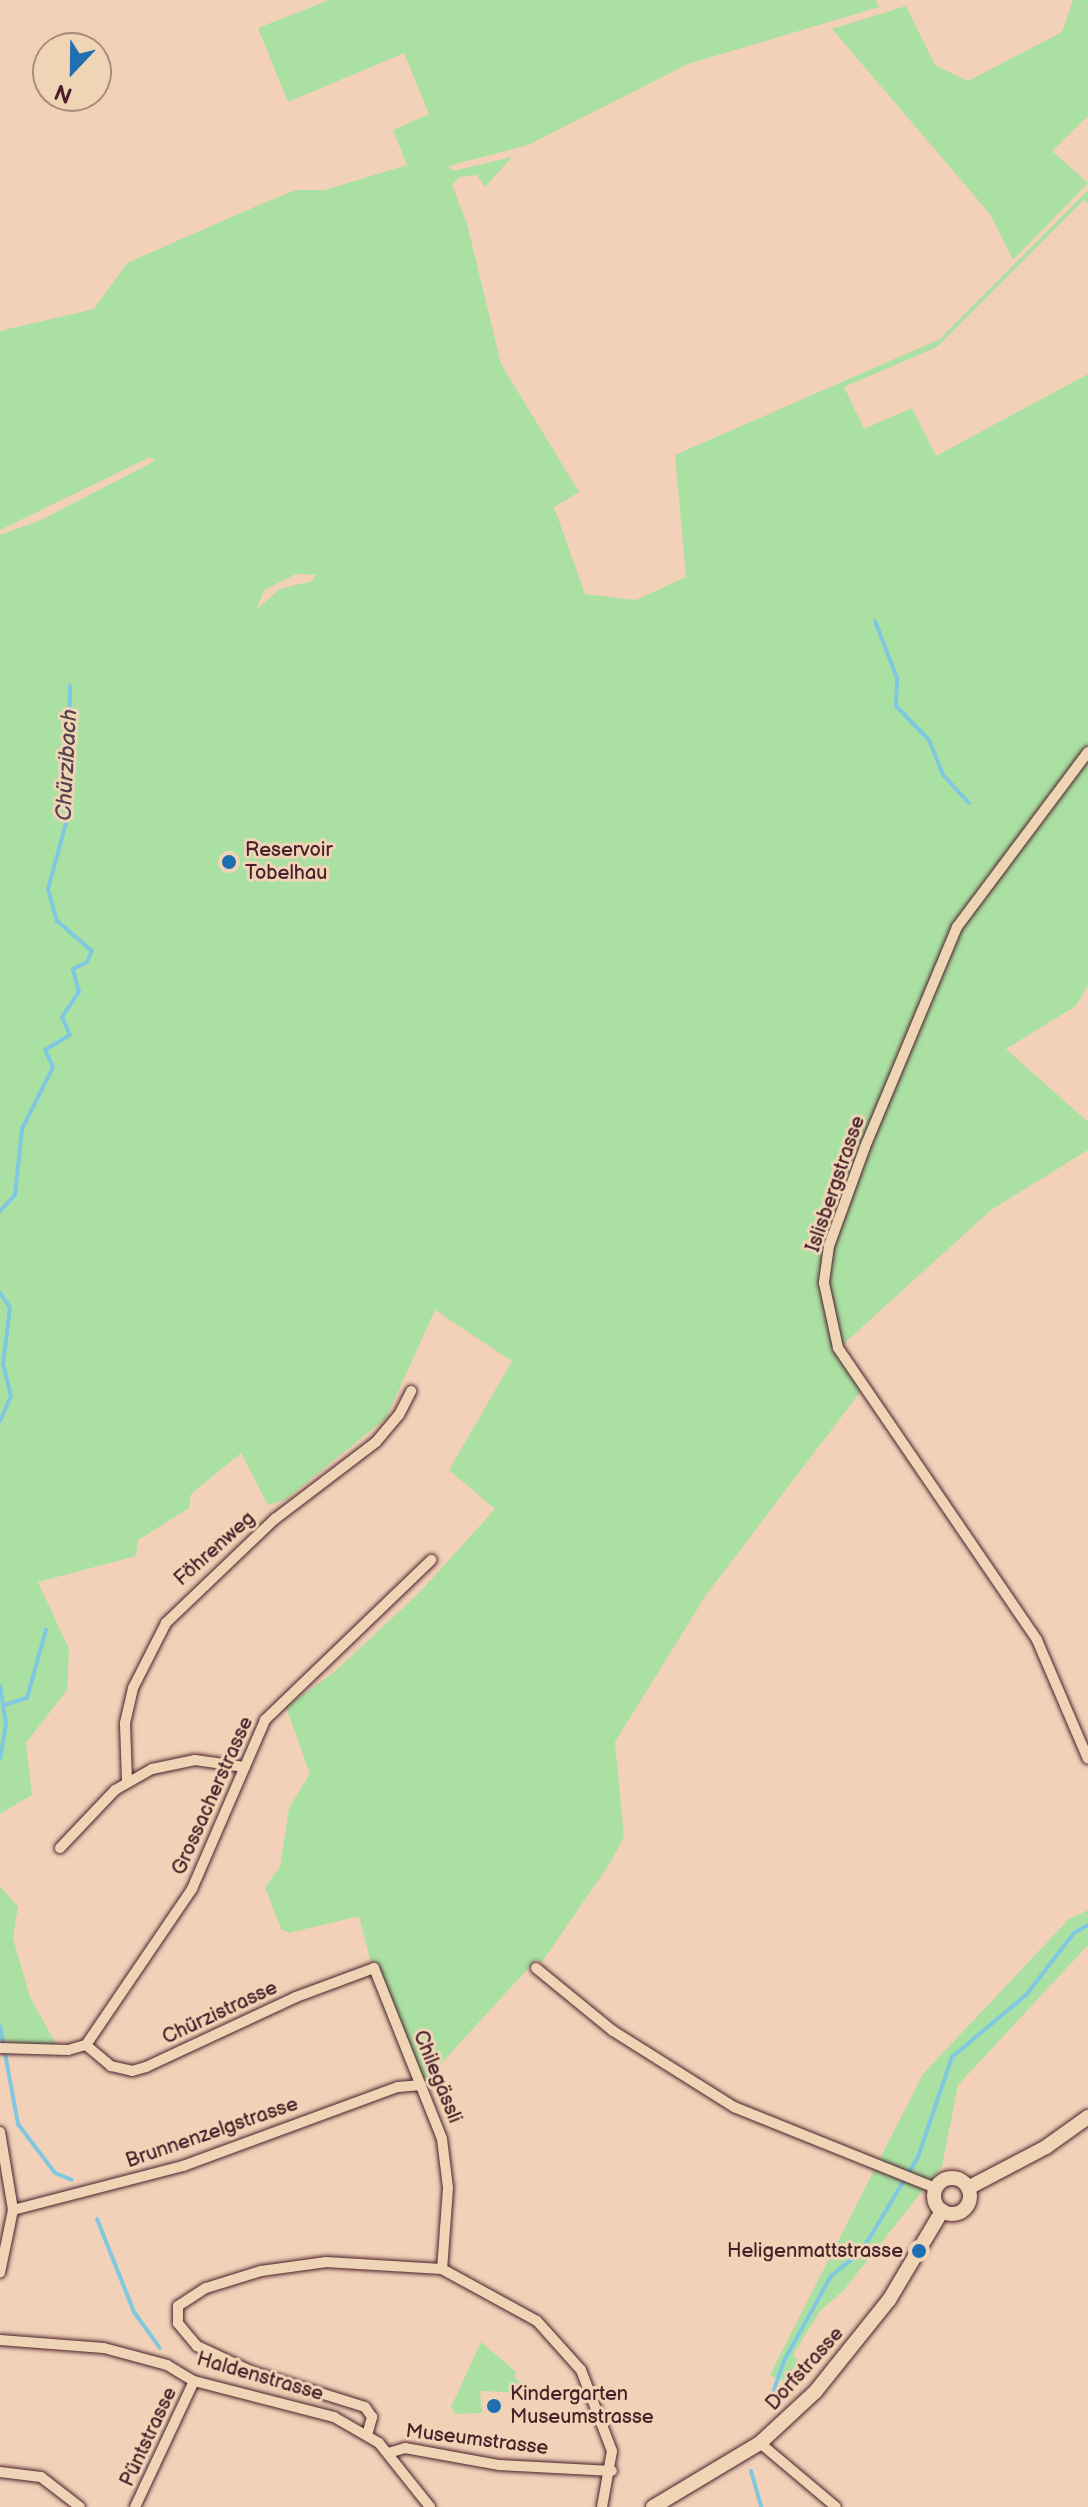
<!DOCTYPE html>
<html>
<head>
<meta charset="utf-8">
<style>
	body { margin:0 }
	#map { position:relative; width:1088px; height:2507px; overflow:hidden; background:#f2d1b8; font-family:"Balsamiq Sans",sans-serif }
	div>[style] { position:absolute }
	.green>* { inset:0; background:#abe0a3 }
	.stream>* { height:4px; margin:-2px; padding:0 2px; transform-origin:2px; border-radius:2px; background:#80c8e0 }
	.roads { filter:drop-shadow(0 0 2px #4a1f2b) drop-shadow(0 0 2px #4a1f2b) }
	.street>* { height:10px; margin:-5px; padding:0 5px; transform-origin:5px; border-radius:5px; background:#efd5b6 }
	.secondary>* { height:14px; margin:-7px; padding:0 7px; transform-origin:7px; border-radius:7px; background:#efd5b6 }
	.secondary>.ring { margin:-7px; padding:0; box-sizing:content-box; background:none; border:14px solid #efd5b6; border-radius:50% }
	.dots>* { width:22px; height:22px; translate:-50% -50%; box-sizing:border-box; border:4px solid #efd5b6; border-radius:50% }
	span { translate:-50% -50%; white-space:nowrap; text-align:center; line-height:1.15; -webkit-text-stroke:6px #efd5b6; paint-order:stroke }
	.poi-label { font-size:20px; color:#4a1f2b }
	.left { translate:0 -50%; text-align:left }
	.right { translate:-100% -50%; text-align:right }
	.street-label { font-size:20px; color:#4a1f2b }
	.water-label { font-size:22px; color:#55414f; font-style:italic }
	.north { position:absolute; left:32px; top:32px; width:80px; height:80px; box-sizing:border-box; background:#efd5b6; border:2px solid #ad8c7e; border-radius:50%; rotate:202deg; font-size:22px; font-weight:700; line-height:32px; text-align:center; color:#4a1f2b }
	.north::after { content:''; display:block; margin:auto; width:28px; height:36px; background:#1f6fb2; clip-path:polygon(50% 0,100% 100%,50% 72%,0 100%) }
</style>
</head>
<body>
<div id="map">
	<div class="green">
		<i style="clip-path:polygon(evenodd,329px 0,876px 0,879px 7px,688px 64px,528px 145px,448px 166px,453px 171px,512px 157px,485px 187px,477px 175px,460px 177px,452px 185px,467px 224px,501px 364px,579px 492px,554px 507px,585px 594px,636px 600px,686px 577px,675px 455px,940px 339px,1088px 190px,1088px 205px,1084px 200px,937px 347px,844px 387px,864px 429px,912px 408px,936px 456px,1088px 374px,1088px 985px,1076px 1006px,1006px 1049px,1088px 1122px,1088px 1150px,991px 1210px,839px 1348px,864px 1387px,706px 1595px,615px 1742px,624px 1837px,610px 1863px,542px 1962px,536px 1960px,426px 2080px,413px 2076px,376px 1983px,359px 1916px,289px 1933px,281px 1929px,265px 1887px,280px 1867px,289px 1808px,310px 1774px,286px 1707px,333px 1673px,419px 1593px,495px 1509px,449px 1470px,512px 1361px,435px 1310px,386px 1418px,285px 1500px,268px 1505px,241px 1453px,191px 1494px,189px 1508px,138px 1540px,136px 1556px,38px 1582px,69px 1649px,67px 1690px,26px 1743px,32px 1795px,0 1814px,0 535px,41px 520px,155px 461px,150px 457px,0 530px,0 331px,94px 309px,127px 263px,261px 204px,296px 190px,325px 190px,407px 165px,393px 130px,429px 114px,404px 53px,288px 102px,258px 28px,329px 0,296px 574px,316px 575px,312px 581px,280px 589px,257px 609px,264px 590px,296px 574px)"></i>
		<i style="clip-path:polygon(1073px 0,1088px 0,1088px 116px,1052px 151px,1088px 183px,1013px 260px,990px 214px,832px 29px,906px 6px,935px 65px,968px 81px,1062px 32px)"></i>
		<i style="clip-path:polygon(0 1886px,18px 1907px,13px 1938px,30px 1997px,56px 2044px,29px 2047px,0 2040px)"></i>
		<i style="clip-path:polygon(1088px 1910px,1088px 1945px,958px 2085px,942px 2166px,844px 2290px,820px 2311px,793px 2355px,798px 2360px,785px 2382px,770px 2375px,923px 2074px,1069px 1919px)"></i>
		<i style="clip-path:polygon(481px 2342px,516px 2372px,514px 2376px,530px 2393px,480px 2391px,482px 2413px,456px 2414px,451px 2407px)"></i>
	</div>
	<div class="stream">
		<i style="left:875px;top:621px;width:61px;rotate:68.9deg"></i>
		<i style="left:897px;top:678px;width:28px;rotate:92deg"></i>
		<i style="left:896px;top:706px;width:47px;rotate:45.9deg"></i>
		<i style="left:929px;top:740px;width:38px;rotate:68deg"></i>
		<i style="left:943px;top:775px;width:38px;rotate:47deg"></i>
		<i style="left:0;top:1211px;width:22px;rotate:-47deg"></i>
		<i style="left:15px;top:1195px;width:66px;rotate:-83.9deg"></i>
		<i style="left:22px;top:1129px;width:69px;rotate:-63.4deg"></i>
		<i style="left:53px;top:1067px;width:19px;rotate:-115deg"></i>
		<i style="left:45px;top:1050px;width:29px;rotate:-31deg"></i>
		<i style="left:70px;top:1035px;width:20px;rotate:-114deg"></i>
		<i style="left:62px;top:1017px;width:30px;rotate:-56deg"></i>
		<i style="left:79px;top:992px;width:24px;rotate:-105deg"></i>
		<i style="left:73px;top:969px;width:16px;rotate:-27deg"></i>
		<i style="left:87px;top:962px;width:12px;rotate:-66deg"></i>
		<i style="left:92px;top:951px;width:46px;rotate:-139.4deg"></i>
		<i style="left:57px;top:921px;width:33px;rotate:-106deg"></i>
		<i style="left:48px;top:889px;width:76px;rotate:-74.7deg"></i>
		<i style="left:68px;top:816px;width:130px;rotate:-89.1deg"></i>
		<i style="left:0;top:1293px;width:18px;rotate:56deg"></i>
		<i style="left:10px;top:1308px;width:56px;rotate:97.1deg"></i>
		<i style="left:3px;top:1364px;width:33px;rotate:76deg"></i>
		<i style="left:11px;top:1396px;width:27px;rotate:114deg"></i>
		<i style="left:0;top:1686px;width:37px;rotate:81deg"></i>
		<i style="left:6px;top:1723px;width:36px;rotate:99deg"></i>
		<i style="left:4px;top:1705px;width:24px;rotate:-17deg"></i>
		<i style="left:27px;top:1698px;width:71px;rotate:-74.4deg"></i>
		<i style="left:0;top:2026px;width:100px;rotate:79.6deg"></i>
		<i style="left:18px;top:2124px;width:61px;rotate:52.9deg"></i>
		<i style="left:55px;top:2173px;width:18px;rotate:22deg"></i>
		<i style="left:97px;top:2219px;width:100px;rotate:68.3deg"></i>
		<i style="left:134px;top:2312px;width:44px;rotate:54.2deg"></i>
		<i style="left:770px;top:2401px;width:42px;rotate:-70.7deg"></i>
		<i style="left:784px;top:2361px;width:97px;rotate:-61.1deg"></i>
		<i style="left:831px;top:2276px;width:38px;rotate:-39deg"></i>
		<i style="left:861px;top:2252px;width:111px;rotate:-59deg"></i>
		<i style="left:918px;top:2157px;width:106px;rotate:-71.2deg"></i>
		<i style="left:952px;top:2057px;width:97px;rotate:-40deg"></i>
		<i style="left:1026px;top:1995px;width:78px;rotate:-52.3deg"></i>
		<i style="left:1074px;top:1933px;width:16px;rotate:-30deg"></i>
		<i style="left:751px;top:2471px;width:37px;rotate:74deg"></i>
	</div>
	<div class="roads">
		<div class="street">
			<i style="left:1088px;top:752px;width:219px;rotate:126.8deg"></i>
			<i style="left:957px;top:927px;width:238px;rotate:112.7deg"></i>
			<i style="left:865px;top:1147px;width:105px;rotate:110deg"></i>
			<i style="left:829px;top:1246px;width:37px;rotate:98deg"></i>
			<i style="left:824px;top:1283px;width:66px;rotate:77.8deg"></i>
			<i style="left:838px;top:1348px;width:353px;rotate:55.7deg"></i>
			<i style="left:1037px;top:1640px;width:129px;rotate:66.8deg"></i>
			<i style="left:127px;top:1781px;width:58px;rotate:-92deg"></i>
			<i style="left:125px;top:1723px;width:36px;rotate:-77deg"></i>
			<i style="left:133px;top:1688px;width:73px;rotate:-63.1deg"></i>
			<i style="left:166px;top:1623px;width:151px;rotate:-43.7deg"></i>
			<i style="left:275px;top:1519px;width:127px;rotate:-37.3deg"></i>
			<i style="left:376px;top:1442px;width:35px;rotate:-50deg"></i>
			<i style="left:399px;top:1415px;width:27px;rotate:-63deg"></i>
			<i style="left:60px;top:1848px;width:80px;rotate:-46.5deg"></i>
			<i style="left:115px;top:1790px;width:43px;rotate:-29.6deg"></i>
			<i style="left:152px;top:1769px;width:44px;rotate:-11.8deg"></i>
			<i style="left:195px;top:1760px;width:50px;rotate:8deg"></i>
			<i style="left:536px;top:1968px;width:99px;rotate:39.3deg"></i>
			<i style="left:613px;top:2031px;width:143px;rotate:32.1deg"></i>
			<i style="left:734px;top:2107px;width:218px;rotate:21.9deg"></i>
			<i style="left:86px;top:2045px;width:33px;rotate:40deg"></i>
			<i style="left:111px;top:2066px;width:22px;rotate:13deg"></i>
			<i style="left:132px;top:2071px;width:15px;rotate:-16deg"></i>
			<i style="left:146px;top:2067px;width:166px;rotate:-25deg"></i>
			<i style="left:296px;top:1997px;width:83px;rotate:-20.4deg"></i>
			<i style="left:374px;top:1968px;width:184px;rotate:68.3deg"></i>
			<i style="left:442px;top:2139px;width:49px;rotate:83deg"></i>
			<i style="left:448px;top:2188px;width:81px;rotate:94.2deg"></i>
			<i style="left:442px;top:2269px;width:108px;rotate:28.7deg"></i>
			<i style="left:537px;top:2321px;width:66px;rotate:48.1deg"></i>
			<i style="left:581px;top:2370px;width:87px;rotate:69.1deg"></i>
			<i style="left:612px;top:2451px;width:57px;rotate:100.1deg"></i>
			<i style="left:0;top:2048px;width:68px;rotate:1.7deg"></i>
			<i style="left:68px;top:2050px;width:19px;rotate:-16deg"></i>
			<i style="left:86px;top:2045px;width:189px;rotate:-55.8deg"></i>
			<i style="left:192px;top:1889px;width:184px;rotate:-66.6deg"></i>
			<i style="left:265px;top:1720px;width:231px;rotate:-43.9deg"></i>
			<i style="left:0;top:2132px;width:79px;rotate:80.5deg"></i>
			<i style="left:13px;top:2210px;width:64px;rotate:101.7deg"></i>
			<i style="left:13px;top:2210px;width:176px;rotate:-14.5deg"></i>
			<i style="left:183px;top:2166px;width:229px;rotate:-20.2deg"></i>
			<i style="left:398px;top:2087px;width:23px;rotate:-5deg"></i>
			<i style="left:0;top:2340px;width:104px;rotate:4.4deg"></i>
			<i style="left:104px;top:2348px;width:65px;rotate:15.1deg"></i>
			<i style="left:167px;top:2365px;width:31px;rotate:31deg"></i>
			<i style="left:194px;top:2381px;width:145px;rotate:14.4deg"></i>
			<i style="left:334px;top:2417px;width:52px;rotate:30deg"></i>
			<i style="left:379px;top:2443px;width:82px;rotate:51.4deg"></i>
			<i style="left:367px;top:2435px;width:19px;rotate:-74deg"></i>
			<i style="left:372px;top:2417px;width:12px;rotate:-125deg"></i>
			<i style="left:365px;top:2407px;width:117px;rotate:-162.6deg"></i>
			<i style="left:253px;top:2372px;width:62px;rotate:-155.1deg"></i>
			<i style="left:197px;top:2346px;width:30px;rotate:-130deg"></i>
			<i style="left:178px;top:2323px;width:17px;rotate:-90deg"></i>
			<i style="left:178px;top:2306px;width:33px;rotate:-33deg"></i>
			<i style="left:206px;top:2288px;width:58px;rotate:-17.2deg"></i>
			<i style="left:261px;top:2271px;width:66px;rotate:-7.9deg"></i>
			<i style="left:326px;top:2262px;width:116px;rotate:3.5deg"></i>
			<i style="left:760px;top:2443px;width:99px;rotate:40.1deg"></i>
			<i style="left:388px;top:2453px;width:18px;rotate:-16deg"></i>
			<i style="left:405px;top:2448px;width:96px;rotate:10.3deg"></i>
			<i style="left:499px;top:2465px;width:113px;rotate:3deg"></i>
			<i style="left:0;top:2472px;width:41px;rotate:7deg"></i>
			<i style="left:41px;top:2477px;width:49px;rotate:37.6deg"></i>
			<i style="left:135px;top:2507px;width:139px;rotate:-64.9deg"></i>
		</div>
		<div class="secondary">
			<i class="ring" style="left:934px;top:2178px;width:22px;height:22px"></i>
			<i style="left:968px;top:2188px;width:88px;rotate:-27.7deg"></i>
			<i style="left:1046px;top:2147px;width:52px;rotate:-35.5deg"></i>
			<i style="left:653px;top:2507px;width:125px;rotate:-30.9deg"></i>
			<i style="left:760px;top:2443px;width:76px;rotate:-42.9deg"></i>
			<i style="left:816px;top:2391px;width:117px;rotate:-51.3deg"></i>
			<i style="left:889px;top:2300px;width:104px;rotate:-59.2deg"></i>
		</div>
	</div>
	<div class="dots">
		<i style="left:229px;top:862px;background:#1f6fb2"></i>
		<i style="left:919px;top:2251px;background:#1f6fb2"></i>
		<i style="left:494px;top:2406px;background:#1f6fb2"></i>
	</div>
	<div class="poi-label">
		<span class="left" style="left:245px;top:862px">Reservoir<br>Tobelhau</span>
		<span class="right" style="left:903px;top:2251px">Heligenmattstrasse</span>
		<span class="left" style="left:510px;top:2406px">Kindergarten<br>Museumstrasse</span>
	</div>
	<div class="street-label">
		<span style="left:836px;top:1184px;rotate:-71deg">Islisbergstrasse</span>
		<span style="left:215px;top:1549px;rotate:-42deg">Föhrenweg</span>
		<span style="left:213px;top:1796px;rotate:-66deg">Grossacherstrasse</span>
		<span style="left:220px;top:2013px;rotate:-25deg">Chürzistrasse</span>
		<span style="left:437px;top:2077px;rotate:68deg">Chilegässli</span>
		<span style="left:212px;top:2133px;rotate:-19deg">Brunnenzelgstrasse</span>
		<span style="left:805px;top:2369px;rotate:-48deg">Dorfstrasse</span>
		<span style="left:260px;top:2377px;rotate:16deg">Haldenstrasse</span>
		<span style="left:149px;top:2437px;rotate:-65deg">Püntstrasse</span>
		<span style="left:477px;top:2440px;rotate:7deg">Museumstrasse</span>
	</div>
	<div class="water-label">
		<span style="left:67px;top:765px;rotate:-87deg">Chürzibach</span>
	</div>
	<div class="north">N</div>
</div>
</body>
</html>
